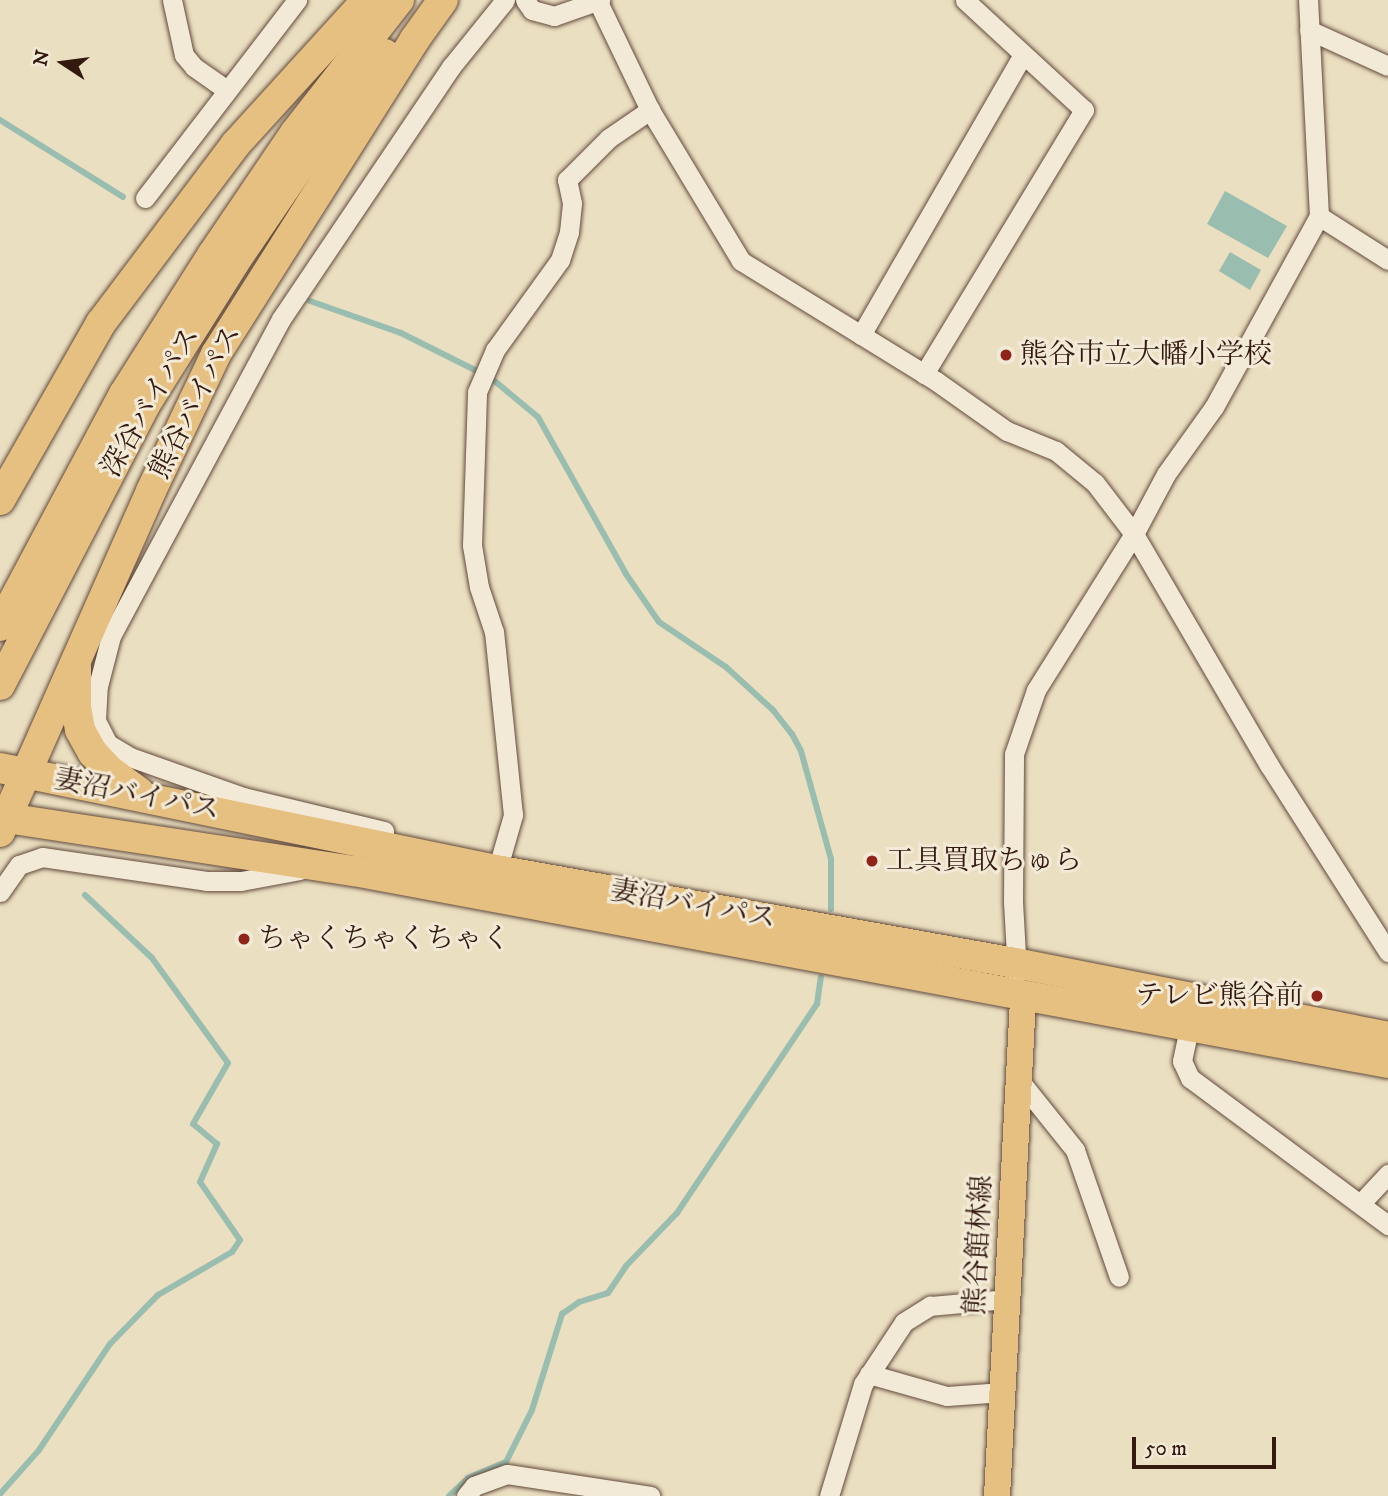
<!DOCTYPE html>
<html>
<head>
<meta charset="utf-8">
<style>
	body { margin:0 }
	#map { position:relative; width:1388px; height:1496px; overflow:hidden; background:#ebdfc1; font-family:"IM FELL DW Pica","Noto Serif JP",serif }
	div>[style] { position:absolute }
	.water>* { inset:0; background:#99bdae }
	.stream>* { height:6px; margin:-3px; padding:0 3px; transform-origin:3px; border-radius:3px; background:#99bdae }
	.roads { filter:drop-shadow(0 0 2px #624a3c) drop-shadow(0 0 2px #624a3c) }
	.minor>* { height:19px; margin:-9.5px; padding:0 9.5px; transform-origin:9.5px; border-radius:9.5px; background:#f2ead7 }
	.major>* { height:26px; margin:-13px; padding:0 13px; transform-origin:13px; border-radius:13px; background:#e6c080 }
	.highway>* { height:30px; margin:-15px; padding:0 15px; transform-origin:15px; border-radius:15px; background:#e6c080 }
	.dots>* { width:19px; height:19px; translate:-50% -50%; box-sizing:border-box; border:4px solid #f2ead7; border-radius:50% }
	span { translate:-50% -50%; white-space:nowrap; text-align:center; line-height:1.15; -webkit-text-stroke:6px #f2ead7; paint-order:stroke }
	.poi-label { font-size:28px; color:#34190f }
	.left { translate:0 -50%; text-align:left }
	.right { translate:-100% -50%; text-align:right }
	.street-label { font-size:28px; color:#34190f }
	.north { position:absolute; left:28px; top:28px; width:70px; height:70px; -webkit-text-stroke:5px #f2ead7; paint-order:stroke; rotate:283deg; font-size:19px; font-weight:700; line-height:28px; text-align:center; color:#34190f }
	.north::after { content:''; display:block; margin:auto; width:24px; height:32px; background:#34190f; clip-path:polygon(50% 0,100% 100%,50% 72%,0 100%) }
	.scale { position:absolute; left:1132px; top:1437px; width:144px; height:32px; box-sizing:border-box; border:4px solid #34190f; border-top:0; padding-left:9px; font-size:21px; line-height:24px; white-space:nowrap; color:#34190f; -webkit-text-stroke:5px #f2ead7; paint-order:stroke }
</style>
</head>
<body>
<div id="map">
	<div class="water">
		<i style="clip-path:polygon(1225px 191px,1287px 226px,1268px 258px,1207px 224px)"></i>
		<i style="clip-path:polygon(1230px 252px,1261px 270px,1250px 290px,1219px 271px)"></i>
	</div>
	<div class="stream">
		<i style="left:0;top:120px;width:145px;rotate:32deg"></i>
		<i style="left:310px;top:301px;width:96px;rotate:19.4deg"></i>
		<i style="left:401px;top:333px;width:101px;rotate:26.6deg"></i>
		<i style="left:491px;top:378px;width:61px;rotate:39.7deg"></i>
		<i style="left:538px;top:417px;width:180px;rotate:60.7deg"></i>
		<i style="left:626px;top:574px;width:58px;rotate:55.5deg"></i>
		<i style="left:659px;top:622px;width:81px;rotate:33.9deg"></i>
		<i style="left:726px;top:667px;width:64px;rotate:42.5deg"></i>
		<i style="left:773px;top:710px;width:31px;rotate:52deg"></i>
		<i style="left:792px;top:734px;width:19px;rotate:62deg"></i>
		<i style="left:801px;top:751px;width:112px;rotate:74.5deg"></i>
		<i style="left:831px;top:859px;width:50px;rotate:90deg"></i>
		<i style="left:0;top:1494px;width:59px;rotate:-48.4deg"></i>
		<i style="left:39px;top:1450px;width:128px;rotate:-56.2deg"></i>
		<i style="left:110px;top:1344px;width:69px;rotate:-45.6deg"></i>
		<i style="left:158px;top:1295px;width:86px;rotate:-30.2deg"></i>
		<i style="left:232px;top:1252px;width:14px;rotate:-56deg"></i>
		<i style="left:240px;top:1240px;width:70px;rotate:-124.6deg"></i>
		<i style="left:200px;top:1182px;width:42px;rotate:-65.9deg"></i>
		<i style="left:217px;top:1144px;width:31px;rotate:-140deg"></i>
		<i style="left:193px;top:1124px;width:70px;rotate:-60.2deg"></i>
		<i style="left:228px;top:1063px;width:130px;rotate:-125.9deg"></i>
		<i style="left:152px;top:958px;width:92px;rotate:-136.8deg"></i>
		<i style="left:449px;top:1496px;width:26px;rotate:-43deg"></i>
		<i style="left:468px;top:1478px;width:41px;rotate:-22.8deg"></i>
		<i style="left:506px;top:1462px;width:58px;rotate:-63.4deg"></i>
		<i style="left:532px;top:1410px;width:101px;rotate:-72.6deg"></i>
		<i style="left:562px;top:1314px;width:21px;rotate:-35deg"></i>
		<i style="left:579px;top:1302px;width:30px;rotate:-17deg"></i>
		<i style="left:608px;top:1293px;width:32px;rotate:-56deg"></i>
		<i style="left:626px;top:1266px;width:74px;rotate:-46.1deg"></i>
		<i style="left:677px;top:1213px;width:252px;rotate:-56.2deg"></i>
		<i style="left:817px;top:1004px;width:27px;rotate:-82deg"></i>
	</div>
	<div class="roads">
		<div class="minor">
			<i style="left:172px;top:0;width:56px;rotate:77.7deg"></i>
			<i style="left:184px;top:55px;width:16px;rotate:50deg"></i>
			<i style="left:194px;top:67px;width:39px;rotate:35deg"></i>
			<i style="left:525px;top:0;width:12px;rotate:55deg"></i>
			<i style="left:532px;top:10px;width:23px;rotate:15deg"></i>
			<i style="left:554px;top:16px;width:49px;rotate:-19.2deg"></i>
			<i style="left:598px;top:2px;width:120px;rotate:64.3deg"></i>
			<i style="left:650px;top:110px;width:176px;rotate:58.9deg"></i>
			<i style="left:741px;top:261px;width:229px;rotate:31.6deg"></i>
			<i style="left:936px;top:381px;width:87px;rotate:35.2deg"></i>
			<i style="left:1007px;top:431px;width:53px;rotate:22.2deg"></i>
			<i style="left:1056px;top:451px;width:50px;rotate:39.4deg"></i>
			<i style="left:1095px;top:483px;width:64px;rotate:52.6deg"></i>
			<i style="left:1134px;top:534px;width:268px;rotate:59.7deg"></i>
			<i style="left:1269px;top:765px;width:222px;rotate:57.5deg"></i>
			<i style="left:1309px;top:30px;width:87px;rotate:24.5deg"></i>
			<i style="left:145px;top:198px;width:250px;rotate:-52.5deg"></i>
			<i style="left:1319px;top:216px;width:82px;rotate:32.5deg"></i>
			<i style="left:861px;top:335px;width:324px;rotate:-60deg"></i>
			<i style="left:924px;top:374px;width:309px;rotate:-58.8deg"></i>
			<i style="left:1084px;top:110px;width:162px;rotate:-137.3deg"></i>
			<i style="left:381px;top:846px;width:15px;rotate:-79deg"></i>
			<i style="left:384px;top:831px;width:145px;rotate:-166.4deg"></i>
			<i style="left:243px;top:797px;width:120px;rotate:-160.5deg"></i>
			<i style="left:130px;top:757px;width:26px;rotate:-149deg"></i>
			<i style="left:108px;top:744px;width:27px;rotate:-117deg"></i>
			<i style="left:96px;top:720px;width:34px;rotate:-87deg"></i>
			<i style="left:98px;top:686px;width:52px;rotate:-75.4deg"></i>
			<i style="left:111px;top:636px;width:360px;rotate:-61.8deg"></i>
			<i style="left:281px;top:319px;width:304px;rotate:-56deg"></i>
			<i style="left:451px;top:67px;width:86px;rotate:-51.1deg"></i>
			<i style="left:494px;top:881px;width:69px;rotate:-73.9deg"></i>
			<i style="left:513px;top:815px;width:184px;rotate:-95.9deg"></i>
			<i style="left:494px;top:632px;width:47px;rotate:-108.4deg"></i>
			<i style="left:479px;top:587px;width:43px;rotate:-99.5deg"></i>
			<i style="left:472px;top:545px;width:153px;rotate:-88.1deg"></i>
			<i style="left:477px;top:392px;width:46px;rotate:-66.8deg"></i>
			<i style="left:495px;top:350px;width:111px;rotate:-54.2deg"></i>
			<i style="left:560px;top:260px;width:29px;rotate:-72deg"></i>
			<i style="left:569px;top:232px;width:29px;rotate:-84deg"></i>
			<i style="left:572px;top:203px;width:24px;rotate:-102deg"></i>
			<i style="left:567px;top:180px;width:59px;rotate:-45deg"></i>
			<i style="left:609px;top:138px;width:50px;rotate:-34.3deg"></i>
			<i style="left:0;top:892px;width:33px;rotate:-55deg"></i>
			<i style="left:19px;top:865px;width:24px;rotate:-19deg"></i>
			<i style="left:42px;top:857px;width:166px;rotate:8.3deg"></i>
			<i style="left:206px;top:881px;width:35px"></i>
			<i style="left:241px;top:881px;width:59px;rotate:-10.7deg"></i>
			<i style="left:1017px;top:973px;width:71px;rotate:-93.2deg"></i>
			<i style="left:1013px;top:902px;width:148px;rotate:-89.6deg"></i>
			<i style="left:1014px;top:754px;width:68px;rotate:-71deg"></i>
			<i style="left:1036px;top:690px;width:184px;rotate:-57.9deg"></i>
			<i style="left:1134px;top:534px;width:68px;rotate:-61.9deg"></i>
			<i style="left:1166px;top:474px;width:82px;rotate:-54.4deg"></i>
			<i style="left:1214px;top:407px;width:218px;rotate:-61.2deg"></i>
			<i style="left:1319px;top:216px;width:216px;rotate:-92.9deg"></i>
			<i style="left:1189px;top:1028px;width:34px;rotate:102deg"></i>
			<i style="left:1182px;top:1061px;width:19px;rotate:65deg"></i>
			<i style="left:1190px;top:1078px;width:247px;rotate:36.6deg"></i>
			<i style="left:1019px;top:1080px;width:90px;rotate:51.3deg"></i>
			<i style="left:1075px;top:1150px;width:134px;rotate:70.9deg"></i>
			<i style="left:1361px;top:1203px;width:40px;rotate:-47deg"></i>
			<i style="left:869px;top:1374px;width:81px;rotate:15.8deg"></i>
			<i style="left:947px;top:1396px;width:56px;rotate:-4.1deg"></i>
			<i style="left:466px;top:1496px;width:13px;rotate:-51deg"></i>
			<i style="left:474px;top:1486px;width:35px;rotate:-20deg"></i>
			<i style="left:507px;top:1474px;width:145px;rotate:8.7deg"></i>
			<i style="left:829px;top:1496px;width:117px;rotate:-73.1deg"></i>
			<i style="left:863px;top:1384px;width:74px;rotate:-56.5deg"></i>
			<i style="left:904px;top:1322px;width:31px;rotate:-32deg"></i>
			<i style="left:930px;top:1306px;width:77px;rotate:-5.2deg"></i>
		</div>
		<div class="major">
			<i style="left:997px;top:1496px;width:500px;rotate:-87deg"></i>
		</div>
		<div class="highway">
			<i style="left:0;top:500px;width:204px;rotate:-60.3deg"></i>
			<i style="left:101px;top:323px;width:223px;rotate:-53deg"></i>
			<i style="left:235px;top:145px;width:196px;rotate:-47.7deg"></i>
			<i style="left:0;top:626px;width:263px;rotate:-61.9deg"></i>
			<i style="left:124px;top:394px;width:166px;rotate:-57.6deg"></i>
			<i style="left:213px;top:254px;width:146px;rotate:-55.9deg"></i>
			<i style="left:295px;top:133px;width:169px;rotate:-52deg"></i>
			<i style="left:76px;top:667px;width:40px;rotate:90deg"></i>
			<i style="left:76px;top:707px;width:23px;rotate:80deg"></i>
			<i style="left:80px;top:730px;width:26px;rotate:61deg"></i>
			<i style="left:93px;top:753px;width:25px;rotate:47deg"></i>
			<i style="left:110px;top:771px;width:36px;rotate:36deg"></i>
			<i style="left:0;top:685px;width:315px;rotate:-62.6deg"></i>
			<i style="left:145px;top:405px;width:168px;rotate:-57.9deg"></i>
			<i style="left:234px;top:263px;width:144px;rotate:-55.8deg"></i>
			<i style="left:315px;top:144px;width:114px;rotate:-52.1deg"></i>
			<i style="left:0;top:768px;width:506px;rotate:11.62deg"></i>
			<i style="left:496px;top:870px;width:527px;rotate:10.16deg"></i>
			<i style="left:1015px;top:963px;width:380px;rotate:11.2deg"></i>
			<i style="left:0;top:817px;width:358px;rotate:8.7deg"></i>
			<i style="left:354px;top:871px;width:1052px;rotate:10.52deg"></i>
			<i style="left:0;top:832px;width:373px;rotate:-66.1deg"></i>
			<i style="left:151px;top:491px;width:152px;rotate:-64.6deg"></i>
			<i style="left:216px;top:354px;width:373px;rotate:-57.7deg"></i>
			<i style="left:415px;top:39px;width:48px;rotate:-54.3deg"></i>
		</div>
	</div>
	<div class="dots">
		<i style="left:1006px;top:355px;background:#8f2418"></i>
		<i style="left:872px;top:861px;background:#8f2418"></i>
		<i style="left:244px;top:939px;background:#8f2418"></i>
		<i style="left:1317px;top:996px;background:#8f2418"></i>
	</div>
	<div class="poi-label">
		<span class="left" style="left:1020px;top:355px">熊谷市立大幡小学校</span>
		<span class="left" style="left:886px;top:861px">工具買取ちゅら</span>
		<span class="left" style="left:258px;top:939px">ちゃくちゃくちゃく</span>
		<span class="right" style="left:1303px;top:996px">テレビ熊谷前</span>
	</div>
	<div class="street-label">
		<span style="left:151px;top:402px;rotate:-60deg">深谷バイパス</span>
		<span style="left:196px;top:402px;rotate:-63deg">熊谷バイパス</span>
		<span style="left:137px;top:795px;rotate:11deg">妻沼バイパス</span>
		<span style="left:693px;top:905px;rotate:10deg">妻沼バイパス</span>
		<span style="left:979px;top:1245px;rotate:-87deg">熊谷館林線</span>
	</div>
	<div class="north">N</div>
	<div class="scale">50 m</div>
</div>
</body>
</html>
